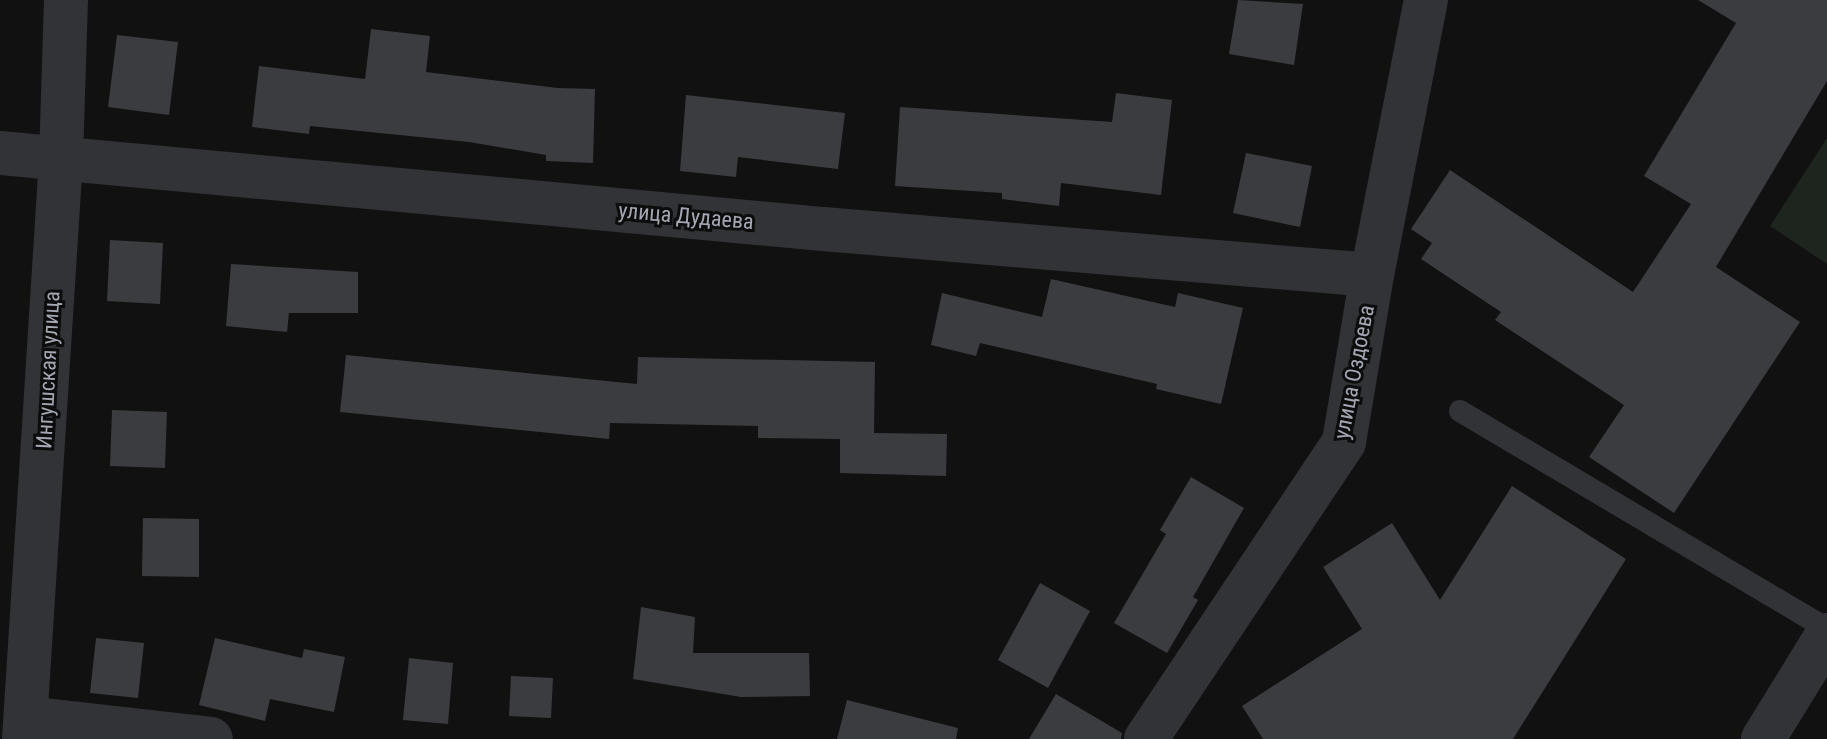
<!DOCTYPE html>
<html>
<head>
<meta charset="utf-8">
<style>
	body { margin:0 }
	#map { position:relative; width:1827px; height:739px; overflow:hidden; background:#111112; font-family:"Roboto Condensed",sans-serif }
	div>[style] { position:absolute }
	.green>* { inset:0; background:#1d251e }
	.building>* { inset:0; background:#3b3c3f }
	.service>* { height:22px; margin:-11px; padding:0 11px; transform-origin:11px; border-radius:11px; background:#323337 }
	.minor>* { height:44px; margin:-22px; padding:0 22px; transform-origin:22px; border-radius:22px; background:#323337 }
	.tertiary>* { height:44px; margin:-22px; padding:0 22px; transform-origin:22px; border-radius:22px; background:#323337 }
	span { translate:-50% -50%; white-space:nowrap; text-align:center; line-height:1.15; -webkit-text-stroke:6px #0c0c0d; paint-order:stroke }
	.street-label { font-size:22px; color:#a3a7b2 }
</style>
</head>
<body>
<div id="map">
	<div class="green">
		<i style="clip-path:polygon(1827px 138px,1827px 264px,1770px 226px)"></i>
	</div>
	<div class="building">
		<i style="clip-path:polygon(1238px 0,1303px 4px,1294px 65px,1229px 54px)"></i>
		<i style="clip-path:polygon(1698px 0,1827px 0,1827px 81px,1716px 267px,1800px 322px,1674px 513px,1589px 457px,1624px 405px,1495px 320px,1501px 312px,1421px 259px,1432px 243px,1411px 229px,1450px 170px,1633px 292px,1691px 204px,1644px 176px,1736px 23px)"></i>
		<i style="clip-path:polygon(371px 29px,430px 36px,426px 72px,558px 88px,595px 89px,593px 163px,546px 161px,546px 155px,469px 142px,310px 126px,309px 134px,252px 127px,259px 66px,365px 79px)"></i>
		<i style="clip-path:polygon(117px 35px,178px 42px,169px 115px,108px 107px)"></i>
		<i style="clip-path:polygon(1116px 93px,1172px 100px,1161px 195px,1061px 183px,1059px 206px,1002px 199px,1002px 193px,895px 186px,900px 107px,1112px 122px)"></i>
		<i style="clip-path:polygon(686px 95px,845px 113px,838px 169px,738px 157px,736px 177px,680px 171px)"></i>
		<i style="clip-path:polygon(1246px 153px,1312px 166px,1300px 227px,1233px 213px)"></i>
		<i style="clip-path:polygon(110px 240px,163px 243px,160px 304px,107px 301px)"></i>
		<i style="clip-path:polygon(231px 264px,358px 272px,358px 313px,289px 313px,287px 332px,226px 326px)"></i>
		<i style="clip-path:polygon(1051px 279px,1175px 307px,1178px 293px,1243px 308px,1221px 404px,1156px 389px,1157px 384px,980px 343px,976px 356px,931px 345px,942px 293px,1042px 317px)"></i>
		<i style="clip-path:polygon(346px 355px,637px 384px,638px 357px,875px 362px,874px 433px,947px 434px,946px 476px,840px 473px,840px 439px,758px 438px,758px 426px,610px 423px,609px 439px,340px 412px)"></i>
		<i style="clip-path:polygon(112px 410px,167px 412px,165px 468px,110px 466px)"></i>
		<i style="clip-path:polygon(1191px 477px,1244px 508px,1193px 597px,1198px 600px,1167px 653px,1114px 623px,1166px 534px,1160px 530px)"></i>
		<i style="clip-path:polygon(1512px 486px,1626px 559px,1513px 739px,1263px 739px,1242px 706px,1362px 629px,1323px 567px,1392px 523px,1440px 600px)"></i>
		<i style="clip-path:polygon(143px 518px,199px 519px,199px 577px,142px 576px)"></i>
		<i style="clip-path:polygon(1040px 583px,1090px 611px,1048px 688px,998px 660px)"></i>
		<i style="clip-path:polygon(641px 607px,695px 617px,693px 653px,809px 653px,810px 696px,741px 697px,633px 679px)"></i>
		<i style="clip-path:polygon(96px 638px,144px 643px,138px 698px,90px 693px)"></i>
		<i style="clip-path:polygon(215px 638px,302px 658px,304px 649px,345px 657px,334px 712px,270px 699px,265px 721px,199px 705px)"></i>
		<i style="clip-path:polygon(409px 658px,453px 663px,448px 724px,403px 720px)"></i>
		<i style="clip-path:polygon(511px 676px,553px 678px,551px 718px,509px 716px)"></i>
		<i style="clip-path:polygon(1056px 694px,1122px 733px,1121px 739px,1029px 739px)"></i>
		<i style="clip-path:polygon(847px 700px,958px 728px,956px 739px,837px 739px)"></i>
	</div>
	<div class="service">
		<i style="left:1460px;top:411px;width:427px;rotate:30.7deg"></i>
	</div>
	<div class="minor">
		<i style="left:0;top:153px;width:827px;rotate:5.28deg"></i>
		<i style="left:823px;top:229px;width:551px;rotate:4.79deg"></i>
		<i style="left:27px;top:718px;width:185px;rotate:6.5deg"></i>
		<i style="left:24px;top:739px;width:581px;rotate:-86.35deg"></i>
		<i style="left:61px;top:159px;width:159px;rotate:-88.2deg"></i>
		<i style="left:1146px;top:739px;width:357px;rotate:-56.3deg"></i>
		<i style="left:1344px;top:442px;width:169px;rotate:-80.5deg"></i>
		<i style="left:1372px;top:275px;width:280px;rotate:-78.9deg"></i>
	</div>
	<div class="tertiary">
		<i style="left:1763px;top:739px;width:122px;rotate:-58.4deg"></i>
	</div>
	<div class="street-label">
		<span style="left:686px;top:216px;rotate:5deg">улица Дудаева</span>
		<span style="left:48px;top:370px;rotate:-87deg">Ингушская улица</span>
		<span style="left:1354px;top:372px;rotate:-79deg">улица Оздоева</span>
	</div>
</div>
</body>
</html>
